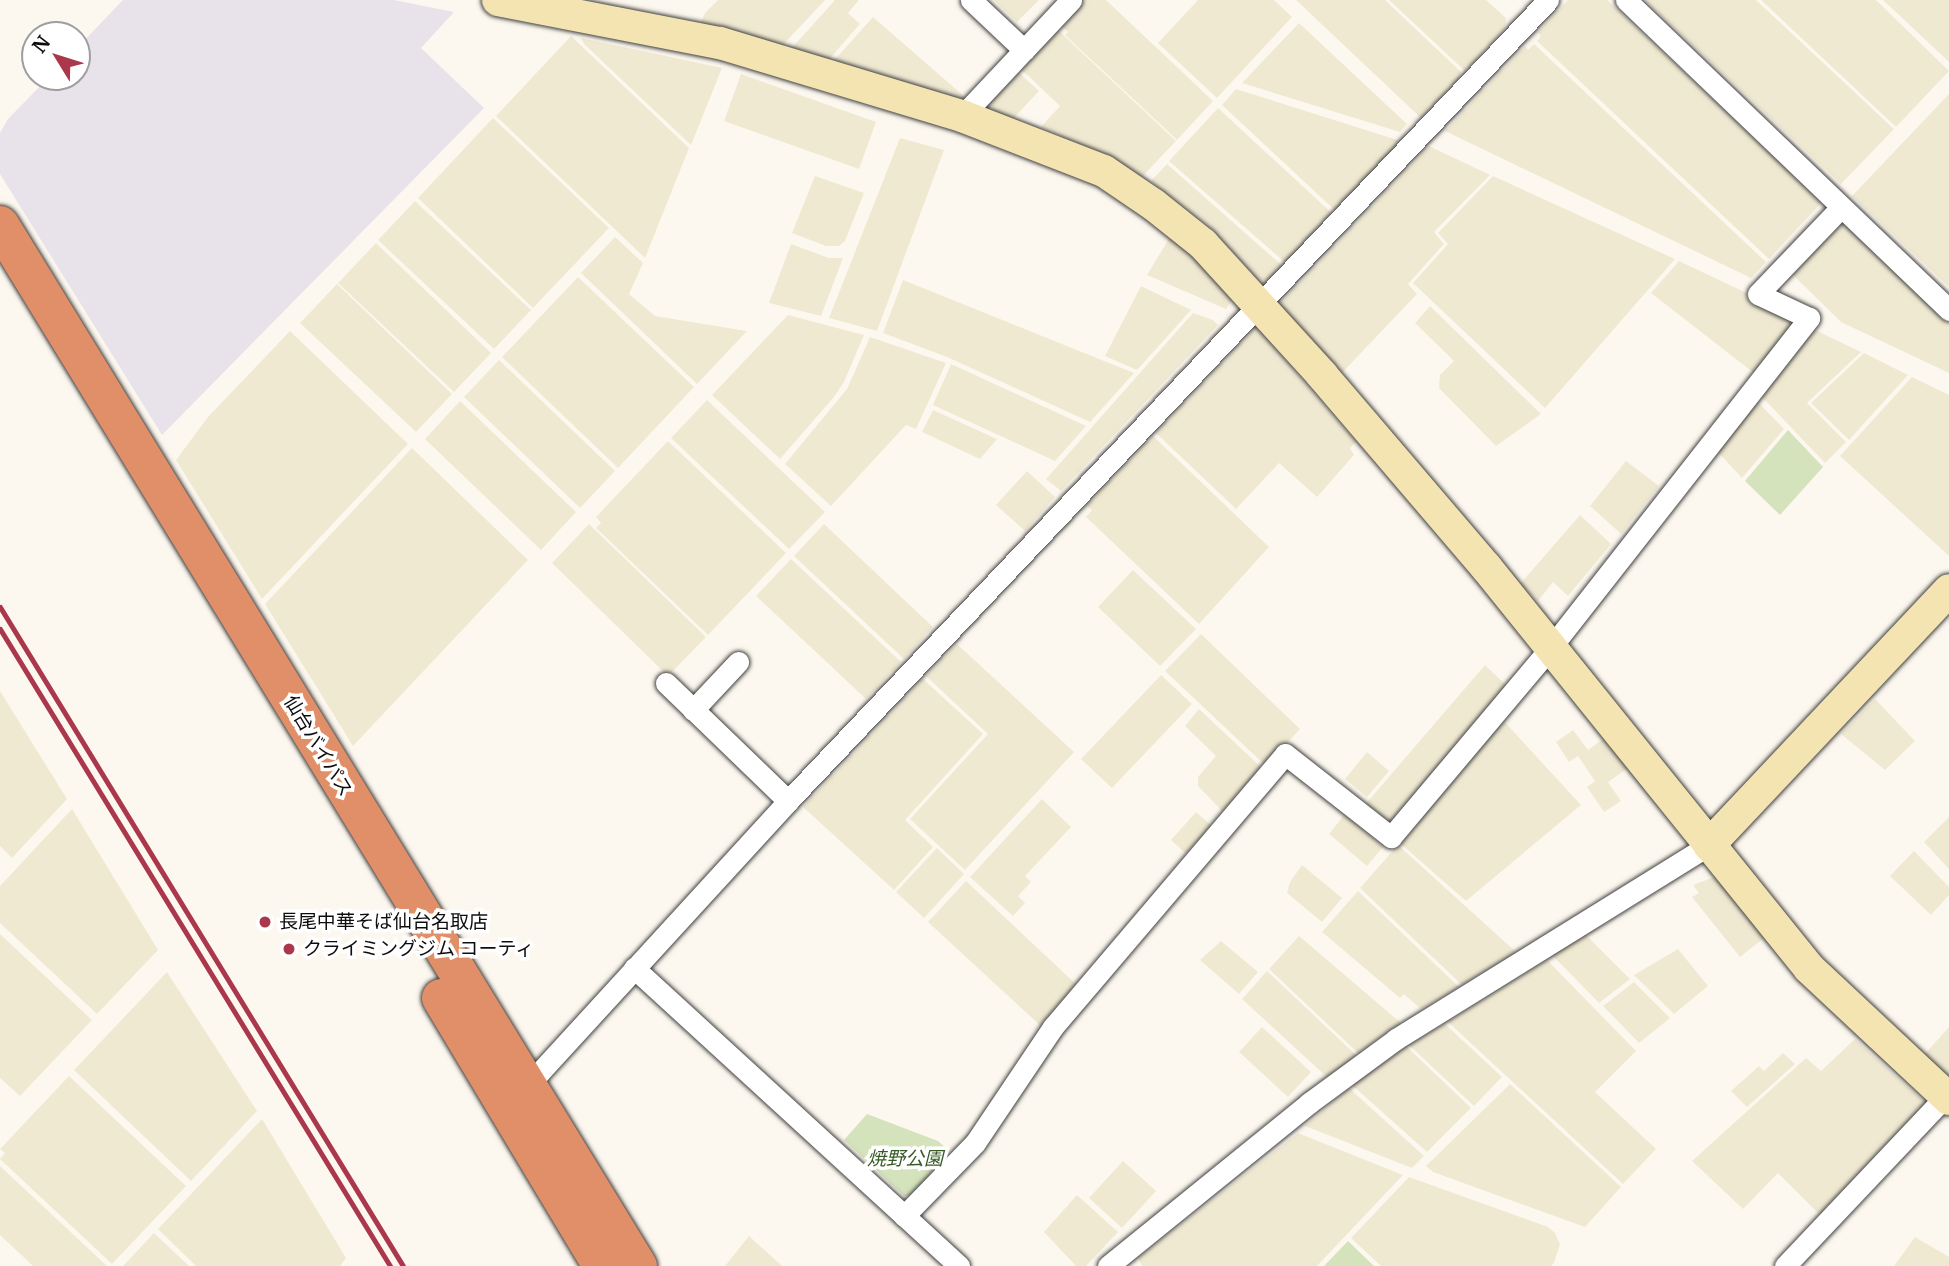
<!DOCTYPE html>
<html>
<head>
<meta charset="utf-8">
<style>
	body { margin:0 }
	#map { position:relative; width:1949px; height:1266px; overflow:hidden; background:#fdf8ef; font-family:Merriweather,"Noto Sans JP",serif }
	div>[style] { position:absolute }
	.industrial>* { inset:0; background:#e8e2ea }
	.farmland>* { inset:0; background:#f0e9d2 }
	.green>* { inset:0; background:#d5e3bd }
	.roads { filter:drop-shadow(0 0 2px #404040) drop-shadow(0 0 2px #404040) }
	.street>* { height:21px; margin:-10.5px; padding:0 10.5px; transform-origin:10.5px; border-radius:10.5px; background:#fff }
	.secondary>* { height:32px; margin:-16px; padding:0 16px; transform-origin:16px; border-radius:16px; background:#f4e4b2 }
	.highway>* { height:38px; margin:-19px; padding:0 19px; transform-origin:19px; border-radius:19px; background:#e18f69 }
	.rail>* { height:5px; margin:-2.5px; padding:0 2.5px; transform-origin:2.5px; border-radius:2.5px; background:#aa374c }
	.dots>* { width:19px; height:19px; translate:-50% -50%; box-sizing:border-box; border:4px solid #fff; border-radius:50% }
	span { translate:-50% -50%; white-space:nowrap; text-align:center; line-height:1.15; -webkit-text-stroke:7px #fff; paint-order:stroke }
	.street-label { font-size:19px; color:#0d0d0d }
	.poi-label { font-size:19px; color:#0d0d0d }
	.left { translate:0 -50%; text-align:left }
	.park-label { font-size:19px; color:#385b26; font-style:italic }
	.north { position:absolute; left:21px; top:21px; width:70px; height:70px; box-sizing:border-box; background:#fff; border:2px solid #9e9e9e; border-radius:50%; rotate:308deg; font-size:19px; font-weight:700; line-height:28px; text-align:center; color:#0d0d0d }
	.north::after { content:''; display:block; margin:auto; width:24px; height:32px; background:#aa374c; clip-path:polygon(50% 0,100% 100%,50% 72%,0 100%) }
</style>
</head>
<body>
<div id="map">
	<div class="industrial">
		<i style="clip-path:polygon(123px 0,394px 0,454px 12px,421px 48px,484px 108px,162px 435px,0 174px,0 133px,8px 119px,49px 77px,77px 77px,77px 48px)"></i>
	</div>
	<div class="farmland">
		<i style="clip-path:polygon(718px 0,825px 0,782px 46px,701px 23px,705px 13px)"></i>
		<i style="clip-path:polygon(835px 0,859px 0,848px 13px,860px 24px,824px 65px,790px 50px)"></i>
		<i style="clip-path:polygon(994px 0,1039px 0,1017px 22px)"></i>
		<i style="clip-path:polygon(1086px 0,1106px 0,1213px 101px,1177px 140px,1065px 35px,1068px 32px,1062px 26px)"></i>
		<i style="clip-path:polygon(1198px 0,1274px 0,1292px 17px,1217px 98px,1158px 43px)"></i>
		<i style="clip-path:polygon(1296px 0,1385px 0,1461px 72px,1458px 79px,1421px 118px)"></i>
		<i style="clip-path:polygon(1389px 0,1486px 0,1506px 18px,1505px 28px,1465px 71px)"></i>
		<i style="clip-path:polygon(1568px 0,1607px 0,1822px 202px,1769px 259px,1537px 41px,1541px 36px,1538px 32px)"></i>
		<i style="clip-path:polygon(1645px 0,1756px 0,1894px 129px,1841px 184px)"></i>
		<i style="clip-path:polygon(1761px 0,1876px 0,1949px 71px,1896px 127px)"></i>
		<i style="clip-path:polygon(1883px 0,1949px 0,1949px 62px)"></i>
		<i style="clip-path:polygon(873px 17px,966px 98px,959px 106px,830px 65px)"></i>
		<i style="clip-path:polygon(1299px 23px,1407px 124px,1400px 132px,1242px 83px)"></i>
		<i style="clip-path:polygon(1058px 30px,1176px 141px,1139px 180px,1082px 145px,1041px 127px,1060px 106px,1021px 69px)"></i>
		<i style="clip-path:polygon(571px 36px,689px 148px,645px 258px,496px 116px)"></i>
		<i style="clip-path:polygon(581px 38px,722px 68px,691px 145px,584px 44px)"></i>
		<i style="clip-path:polygon(1534px 44px,1766px 262px,1751px 278px,1445px 131px,1525px 46px,1528px 50px)"></i>
		<i style="clip-path:polygon(1018px 72px,1039px 91px,1014px 118px,985px 108px)"></i>
		<i style="clip-path:polygon(741px 74px,876px 122px,859px 169px,724px 121px)"></i>
		<i style="clip-path:polygon(1236px 89px,1407px 143px,1339px 214px,1222px 105px)"></i>
		<i style="clip-path:polygon(1949px 94px,1949px 287px,1852px 196px)"></i>
		<i style="clip-path:polygon(1218px 108px,1336px 217px,1289px 266px,1169px 161px)"></i>
		<i style="clip-path:polygon(493px 118px,609px 228px,533px 308px,418px 198px)"></i>
		<i style="clip-path:polygon(900px 138px,944px 150px,877px 331px,829px 318px)"></i>
		<i style="clip-path:polygon(1429px 146px,1490px 175px,1434px 232px,1444px 244px,1408px 284px,1417px 294px,1339px 376px,1279px 305px)"></i>
		<i style="clip-path:polygon(1167px 164px,1286px 269px,1267px 289px,1210px 227px,1151px 181px)"></i>
		<i style="clip-path:polygon(815px 176px,864px 193px,845px 241px,839px 246px,826px 246px,792px 233px)"></i>
		<i style="clip-path:polygon(1493px 176px,1675px 259px,1545px 408px,1413px 283px,1448px 244px,1438px 233px)"></i>
		<i style="clip-path:polygon(415px 201px,531px 310px,494px 349px,378px 240px)"></i>
		<i style="clip-path:polygon(1845px 220px,1949px 318px,1949px 373px,1841px 322px,1792px 274px)"></i>
		<i style="clip-path:polygon(615px 237px,643px 263px,629px 294px,655px 316px,747px 331px,697px 384px,581px 273px)"></i>
		<i style="clip-path:polygon(1170px 237px,1197px 252px,1235px 296px,1226px 309px,1147px 275px)"></i>
		<i style="clip-path:polygon(376px 243px,491px 353px,454px 392px,338px 283px)"></i>
		<i style="clip-path:polygon(791px 244px,829px 258px,843px 258px,821px 316px,769px 303px)"></i>
		<i style="clip-path:polygon(1679px 261px,1755px 297px,1757px 304px,1795px 323px,1754px 373px,1651px 293px)"></i>
		<i style="clip-path:polygon(578px 277px,694px 387px,618px 468px,502px 357px)"></i>
		<i style="clip-path:polygon(903px 280px,1134px 373px,1090px 422px,947px 357px,883px 333px)"></i>
		<i style="clip-path:polygon(337px 284px,452px 394px,416px 432px,300px 323px)"></i>
		<i style="clip-path:polygon(1141px 286px,1191px 310px,1137px 370px,1105px 356px)"></i>
		<i style="clip-path:polygon(1430px 306px,1541px 414px,1496px 446px,1439px 388px,1440px 375px,1454px 361px,1415px 323px)"></i>
		<i style="clip-path:polygon(1193px 313px,1213px 320px,1218px 325px,1061px 491px,1046px 479px)"></i>
		<i style="clip-path:polygon(788px 315px,864px 335px,844px 382px,834px 397px,780px 459px,712px 395px)"></i>
		<i style="clip-path:polygon(1257px 327px,1356px 442px,1350px 448px,1354px 455px,1317px 497px,1279px 463px,1236px 509px,1156px 433px)"></i>
		<i style="clip-path:polygon(1815px 330px,1861px 352px,1807px 403px,1846px 442px,1825px 463px,1762px 397px,1765px 387px)"></i>
		<i style="clip-path:polygon(290px 331px,408px 444px,262px 599px,176px 460px,208px 417px)"></i>
		<i style="clip-path:polygon(870px 337px,946px 363px,916px 429px,906px 425px,831px 506px,785px 464px,847px 389px)"></i>
		<i style="clip-path:polygon(1864px 353px,1908px 375px,1849px 440px,1811px 403px)"></i>
		<i style="clip-path:polygon(499px 360px,615px 471px,580px 508px,464px 397px)"></i>
		<i style="clip-path:polygon(951px 364px,1086px 426px,1055px 461px,933px 405px)"></i>
		<i style="clip-path:polygon(1912px 377px,1949px 395px,1949px 556px,1840px 456px)"></i>
		<i style="clip-path:polygon(1755px 399px,1784px 429px,1742px 478px,1716px 450px)"></i>
		<i style="clip-path:polygon(707px 400px,825px 512px,789px 549px,671px 438px)"></i>
		<i style="clip-path:polygon(460px 401px,576px 512px,541px 550px,425px 439px)"></i>
		<i style="clip-path:polygon(933px 410px,997px 439px,980px 459px,922px 432px)"></i>
		<i style="clip-path:polygon(1153px 436px,1269px 547px,1199px 624px,1086px 517px,1092px 510px,1087px 506px)"></i>
		<i style="clip-path:polygon(668px 441px,786px 553px,708px 635px,596px 528px,601px 523px,596px 517px)"></i>
		<i style="clip-path:polygon(412px 448px,528px 560px,353px 746px,265px 604px)"></i>
		<i style="clip-path:polygon(1626px 461px,1659px 486px,1621px 534px,1590px 506px)"></i>
		<i style="clip-path:polygon(1027px 471px,1055px 497px,1025px 531px,996px 505px)"></i>
		<i style="clip-path:polygon(1580px 515px,1611px 544px,1568px 596px,1553px 582px,1538px 601px,1520px 584px)"></i>
		<i style="clip-path:polygon(589px 524px,706px 637px,668px 676px,552px 563px)"></i>
		<i style="clip-path:polygon(824px 524px,933px 627px,904px 659px,794px 556px)"></i>
		<i style="clip-path:polygon(791px 559px,901px 662px,866px 699px,756px 596px)"></i>
		<i style="clip-path:polygon(1133px 570px,1196px 629px,1160px 666px,1098px 607px)"></i>
		<i style="clip-path:polygon(1201px 634px,1300px 729px,1266px 766px,1165px 671px)"></i>
		<i style="clip-path:polygon(957px 644px,1074px 752px,965px 870px,910px 819px,988px 734px,926px 676px)"></i>
		<i style="clip-path:polygon(1485px 665px,1509px 688px,1401px 821px,1385px 823px,1363px 807px)"></i>
		<i style="clip-path:polygon(1161px 675px,1192px 704px,1112px 788px,1081px 759px)"></i>
		<i style="clip-path:polygon(923px 679px,983px 734px,905px 820px,933px 847px,894px 890px,803px 807px)"></i>
		<i style="clip-path:polygon(0 691px,67px 799px,12px 858px,0 846px)"></i>
		<i style="clip-path:polygon(1875px 699px,1915px 741px,1885px 770px,1841px 734px)"></i>
		<i style="clip-path:polygon(1199px 709px,1263px 769px,1224px 813px,1198px 786px,1198px 777px,1216px 756px,1185px 726px)"></i>
		<i style="clip-path:polygon(1502px 719px,1581px 805px,1466px 901px,1401px 844px)"></i>
		<i style="clip-path:polygon(1573px 730px,1588px 750px,1607px 736px,1631px 766px,1608px 782px,1621px 801px,1604px 812px,1587px 787px,1595px 781px,1578px 756px,1569px 762px,1556px 742px)"></i>
		<i style="clip-path:polygon(1367px 752px,1389px 771px,1367px 797px,1345px 779px)"></i>
		<i style="clip-path:polygon(1042px 799px,1071px 827px,1025px 876px,1031px 882px,1018px 896px,1025px 903px,1013px 916px,970px 877px)"></i>
		<i style="clip-path:polygon(72px 809px,158px 950px,97px 1014px,0 923px,0 886px)"></i>
		<i style="clip-path:polygon(1196px 812px,1212px 826px,1186px 854px,1171px 840px)"></i>
		<i style="clip-path:polygon(1345px 814px,1383px 847px,1367px 866px,1329px 834px)"></i>
		<i style="clip-path:polygon(1949px 817px,1949px 869px,1924px 842px)"></i>
		<i style="clip-path:polygon(1398px 845px,1516px 952px,1462px 985px,1360px 888px)"></i>
		<i style="clip-path:polygon(937px 848px,964px 874px,924px 918px,896px 892px)"></i>
		<i style="clip-path:polygon(1914px 851px,1949px 887px,1949px 895px,1931px 915px,1890px 876px)"></i>
		<i style="clip-path:polygon(1302px 865px,1342px 898px,1322px 922px,1287px 893px,1290px 882px)"></i>
		<i style="clip-path:polygon(1717px 876px,1764px 938px,1740px 957px,1692px 897px,1699px 893px,1693px 885px)"></i>
		<i style="clip-path:polygon(966px 881px,1078px 986px,1044px 1029px,928px 922px)"></i>
		<i style="clip-path:polygon(1358px 891px,1459px 987px,1421px 1009px,1404px 994px,1400px 998px,1322px 932px)"></i>
		<i style="clip-path:polygon(0 934px,92px 1020px,20px 1096px,0 1078px)"></i>
		<i style="clip-path:polygon(1585px 934px,1630px 979px,1599px 1003px,1552px 955px)"></i>
		<i style="clip-path:polygon(1299px 936px,1401px 1023px,1358px 1053px,1269px 969px)"></i>
		<i style="clip-path:polygon(1221px 941px,1258px 972px,1239px 994px,1200px 960px)"></i>
		<i style="clip-path:polygon(1678px 949px,1708px 986px,1674px 1014px,1634px 975px)"></i>
		<i style="clip-path:polygon(1547px 960px,1636px 1051px,1595px 1092px,1656px 1149px,1623px 1184px,1448px 1022px)"></i>
		<i style="clip-path:polygon(1267px 971px,1356px 1055px,1328px 1078px,1242px 999px)"></i>
		<i style="clip-path:polygon(167px 972px,257px 1111px,191px 1181px,74px 1070px)"></i>
		<i style="clip-path:polygon(1634px 982px,1670px 1018px,1639px 1043px,1603px 1006px)"></i>
		<i style="clip-path:polygon(1445px 1024px,1502px 1077px,1474px 1106px,1409px 1045px)"></i>
		<i style="clip-path:polygon(1262px 1027px,1311px 1072px,1288px 1097px,1239px 1052px)"></i>
		<i style="clip-path:polygon(1949px 1027px,1949px 1077px,1924px 1055px)"></i>
		<i style="clip-path:polygon(1855px 1039px,1930px 1107px,1823px 1218px,1778px 1173px,1743px 1209px,1692px 1161px,1806px 1058px,1821px 1071px)"></i>
		<i style="clip-path:polygon(1406px 1046px,1471px 1108px,1427px 1152px,1352px 1085px)"></i>
		<i style="clip-path:polygon(1783px 1053px,1795px 1064px,1747px 1107px,1731px 1091px,1759px 1066px,1764px 1071px)"></i>
		<i style="clip-path:polygon(69px 1076px,186px 1186px,112px 1264px,0 1159px,5px 1153px,0 1149px)"></i>
		<i style="clip-path:polygon(1510px 1084px,1621px 1187px,1585px 1227px,1433px 1172px,1426px 1166px)"></i>
		<i style="clip-path:polygon(1349px 1088px,1424px 1156px,1412px 1168px,1305px 1126px)"></i>
		<i style="clip-path:polygon(262px 1119px,346px 1258px,340px 1266px,196px 1266px,158px 1229px)"></i>
		<i style="clip-path:polygon(1298px 1133px,1403px 1175px,1317px 1266px,1142px 1266px,1138px 1258px)"></i>
		<i style="clip-path:polygon(1123px 1161px,1156px 1191px,1122px 1228px,1089px 1198px)"></i>
		<i style="clip-path:polygon(0 1166px,107px 1266px,33px 1266px,0 1235px)"></i>
		<i style="clip-path:polygon(1409px 1177px,1548px 1227px,1555px 1233px,1560px 1244px,1554px 1263px,1551px 1266px,1381px 1266px,1351px 1238px)"></i>
		<i style="clip-path:polygon(1077px 1195px,1118px 1232px,1086px 1266px,1076px 1266px,1044px 1232px)"></i>
		<i style="clip-path:polygon(154px 1233px,189px 1266px,123px 1266px)"></i>
		<i style="clip-path:polygon(749px 1236px,782px 1266px,725px 1266px)"></i>
		<i style="clip-path:polygon(1915px 1237px,1949px 1257px,1949px 1266px,1894px 1266px)"></i>
	</div>
	<div class="green">
		<i style="clip-path:polygon(1788px 430px,1823px 467px,1780px 515px,1745px 481px)"></i>
		<i style="clip-path:polygon(867px 1114px,938px 1141px,948px 1150px,916px 1195px,904px 1196px,844px 1140px)"></i>
		<i style="clip-path:polygon(1348px 1241px,1374px 1266px,1324px 1266px)"></i>
	</div>
	<div class="roads">
		<div class="street">
			<i style="left:1626px;top:0;width:448px;rotate:43.8deg"></i>
			<i style="left:1024px;top:50px;width:69px;rotate:-46.8deg"></i>
			<i style="left:962px;top:116px;width:91px;rotate:-46.8deg"></i>
			<i style="left:1024px;top:50px;width:73px;rotate:-136.7deg"></i>
			<i style="left:666px;top:683px;width:170px;rotate:44deg"></i>
			<i style="left:693px;top:710px;width:66px;rotate:-46.8deg"></i>
			<i style="left:634px;top:968px;width:441px;rotate:42.5deg"></i>
			<i style="left:519px;top:1090px;width:26px;rotate:-40deg"></i>
			<i style="left:539px;top:1073px;width:369px;rotate:-47.5deg"></i>
			<i style="left:788px;top:801px;width:1104px;rotate:-46.5deg"></i>
			<i style="left:904px;top:1216px;width:102px;rotate:-45.8deg"></i>
			<i style="left:975px;top:1143px;width:140px;rotate:-56.1deg"></i>
			<i style="left:1053px;top:1027px;width:358px;rotate:-49.6deg"></i>
			<i style="left:1285px;top:754px;width:135px;rotate:38.1deg"></i>
			<i style="left:1391px;top:837px;width:250px;rotate:-49.9deg"></i>
			<i style="left:1552px;top:646px;width:417px;rotate:-51.9deg"></i>
			<i style="left:1809px;top:318px;width:56px;rotate:-154.8deg"></i>
			<i style="left:1758px;top:294px;width:120px;rotate:-46.3deg"></i>
			<i style="left:1108px;top:1266px;width:259px;rotate:-39deg"></i>
			<i style="left:1309px;top:1103px;width:108px;rotate:-36.3deg"></i>
			<i style="left:1396px;top:1039px;width:368px;rotate:-31.8deg"></i>
			<i style="left:1785px;top:1266px;width:234px;rotate:-46.6deg"></i>
		</div>
		<div class="secondary">
			<i style="left:498px;top:0;width:226px;rotate:11deg"></i>
			<i style="left:720px;top:43px;width:253px;rotate:16.8deg"></i>
			<i style="left:962px;top:116px;width:152px;rotate:21.2deg"></i>
			<i style="left:1104px;top:171px;width:60px;rotate:34.2deg"></i>
			<i style="left:1154px;top:205px;width:63px;rotate:38.5deg"></i>
			<i style="left:1203px;top:244px;width:177px;rotate:47.7deg"></i>
			<i style="left:1322px;top:375px;width:253px;rotate:49.5deg"></i>
			<i style="left:1486px;top:567px;width:515px;rotate:51.15deg"></i>
			<i style="left:1809px;top:968px;width:192px;rotate:43.1deg"></i>
			<i style="left:1709px;top:845px;width:350px;rotate:-46.7deg"></i>
		</div>
		<div class="highway">
			<i style="left:0;top:225px;width:1221px;rotate:58.5deg"></i>
			<i style="left:441px;top:998px;width:313px;rotate:59deg"></i>
		</div>
	</div>
	<div class="rail">
		<i style="left:0;top:607px;width:772px;rotate:58.55deg"></i>
		<i style="left:0;top:629px;width:747px;rotate:58.52deg"></i>
	</div>
	<div class="dots">
		<i style="left:265px;top:922px;background:#aa374c"></i>
		<i style="left:289px;top:949px;background:#aa374c"></i>
	</div>
	<div class="street-label">
		<span style="left:318px;top:746px;rotate:59deg">仙台バイパス</span>
	</div>
	<div class="poi-label">
		<span class="left" style="left:279px;top:922px">長尾中華そば仙台名取店</span>
		<span class="left" style="left:303px;top:949px">クライミングジム コーティ</span>
	</div>
	<div class="park-label">
		<span style="left:905px;top:1159px">焼野公園</span>
	</div>
	<div class="north">N</div>
</div>
</body>
</html>
